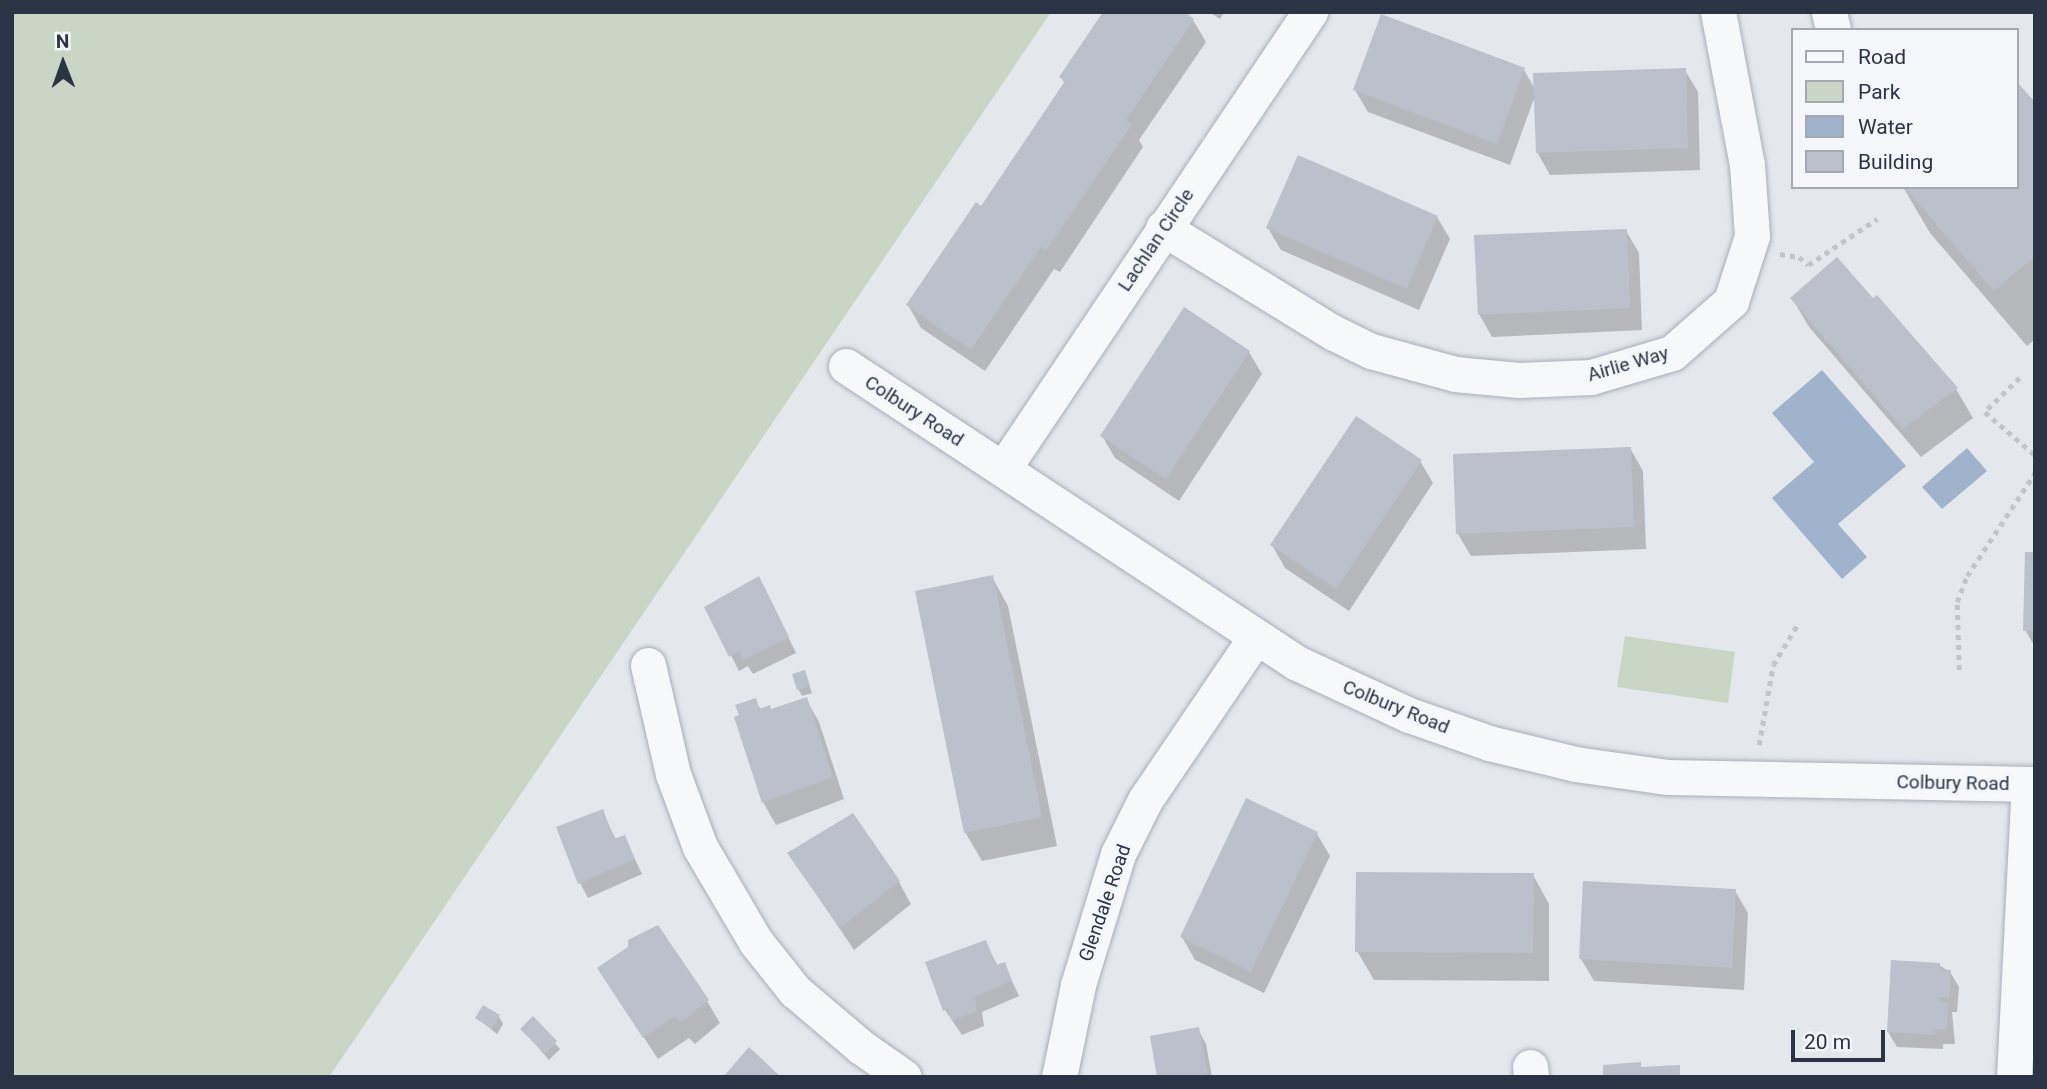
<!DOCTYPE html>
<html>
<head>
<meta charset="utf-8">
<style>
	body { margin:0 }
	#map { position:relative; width:2047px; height:1089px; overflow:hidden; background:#e4e7ec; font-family:Roboto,sans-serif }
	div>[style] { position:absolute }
	.green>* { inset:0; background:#c9d6c5 }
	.water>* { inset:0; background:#9fb4cc }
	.shadow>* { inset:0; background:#0003 }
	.building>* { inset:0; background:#bbc0ca }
	.path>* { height:4.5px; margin-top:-2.25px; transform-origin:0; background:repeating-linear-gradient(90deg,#c2c5cb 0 5px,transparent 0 10px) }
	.roads { filter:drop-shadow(0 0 2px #a9aeb7) drop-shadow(0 0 2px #a9aeb7) }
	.minor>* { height:35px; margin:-17.5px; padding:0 17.5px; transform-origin:17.5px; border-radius:17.5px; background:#f7f8fa }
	span { translate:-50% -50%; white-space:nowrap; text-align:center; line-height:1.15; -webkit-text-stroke:6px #f4f6f9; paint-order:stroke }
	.street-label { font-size:19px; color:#2b3445 }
	.frame { position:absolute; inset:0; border:14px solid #2b3445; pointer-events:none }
	.legend { position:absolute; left:1791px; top:28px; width:228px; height:161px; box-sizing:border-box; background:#f4f6f9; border:2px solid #a4a8b1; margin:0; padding:9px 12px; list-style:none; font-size:21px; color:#2b3445 }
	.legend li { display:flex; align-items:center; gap:14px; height:35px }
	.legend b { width:35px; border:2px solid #a4a8b1 }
	.north { position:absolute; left:28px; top:28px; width:70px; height:70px; -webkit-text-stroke:5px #f4f6f9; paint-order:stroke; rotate:359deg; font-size:19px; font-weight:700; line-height:28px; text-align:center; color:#2b3445 }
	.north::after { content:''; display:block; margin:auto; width:24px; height:32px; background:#2b3445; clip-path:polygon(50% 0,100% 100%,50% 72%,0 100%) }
	.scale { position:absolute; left:1791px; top:1030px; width:94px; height:32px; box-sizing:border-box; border:4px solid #2b3445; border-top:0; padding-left:9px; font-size:21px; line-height:24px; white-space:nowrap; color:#2b3445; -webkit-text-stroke:5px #f4f6f9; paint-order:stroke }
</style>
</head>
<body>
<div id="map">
	<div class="green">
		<i style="clip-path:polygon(12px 12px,1051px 12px,329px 1077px,12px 1077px)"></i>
		<i style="clip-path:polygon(1625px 636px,1735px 652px,1728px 703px,1617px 687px)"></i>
	</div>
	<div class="water">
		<i style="clip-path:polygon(1822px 370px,1906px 466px,1838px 524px,1867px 557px,1842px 579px,1772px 498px,1814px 462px,1772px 413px)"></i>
		<i style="clip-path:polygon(1967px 448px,1987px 471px,1942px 509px,1922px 487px)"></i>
	</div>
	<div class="shadow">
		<i style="clip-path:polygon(1209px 12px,1224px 12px,1220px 19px)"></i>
		<i style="clip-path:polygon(1193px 20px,1206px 42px,1139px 140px,1143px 147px,1060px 272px,1054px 269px,985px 371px,921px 328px,908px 305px,982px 209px,1065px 84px,1061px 77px)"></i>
		<i style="clip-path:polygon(1524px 70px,1535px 89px,1685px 70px,1698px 92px,1700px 170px,1550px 175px,1537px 152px,1535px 96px,1510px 165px,1368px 112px,1355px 90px)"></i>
		<i style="clip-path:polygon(2035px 105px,2035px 339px,2027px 346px,1930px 233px,1903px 187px,2017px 187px)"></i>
		<i style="clip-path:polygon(1437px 217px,1450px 239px,1419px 310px,1281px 250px,1268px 228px)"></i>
		<i style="clip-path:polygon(1626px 231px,1639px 253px,1642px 330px,1492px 337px,1479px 314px)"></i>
		<i style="clip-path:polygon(1792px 298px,1956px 389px,1973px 418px,1921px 457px,1809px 327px)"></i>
		<i style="clip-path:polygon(1249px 352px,1262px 374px,1179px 501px,1115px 458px,1102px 436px)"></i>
		<i style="clip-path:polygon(1630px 448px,1643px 471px,1646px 549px,1471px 556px,1458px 534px)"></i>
		<i style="clip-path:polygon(1420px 461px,1433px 483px,1349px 611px,1285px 568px,1272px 545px)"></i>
		<i style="clip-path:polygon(2035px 553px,2035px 647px,2025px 630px)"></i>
		<i style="clip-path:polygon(992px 577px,1008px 606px,1057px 846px,982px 861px,965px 832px)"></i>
		<i style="clip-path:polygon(759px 578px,796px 653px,753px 674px,748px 666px,739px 671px,706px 607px)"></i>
		<i style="clip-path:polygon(804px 672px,812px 693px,802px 696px,798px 689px)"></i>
		<i style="clip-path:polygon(806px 699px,819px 722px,844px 799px,776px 825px,763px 802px,755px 700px,761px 710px,771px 711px)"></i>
		<i style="clip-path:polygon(602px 811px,616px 840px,624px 837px,642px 874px,588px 898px,580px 883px)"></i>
		<i style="clip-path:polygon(1317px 834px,1330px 856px,1264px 993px,1195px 960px,1182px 937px)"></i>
		<i style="clip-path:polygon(789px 854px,899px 882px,911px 904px,854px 950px)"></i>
		<i style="clip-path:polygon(1533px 875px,1549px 904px,1549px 981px,1374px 980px,1357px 951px)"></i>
		<i style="clip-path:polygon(1735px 891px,1748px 913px,1744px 990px,1594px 981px,1581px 959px)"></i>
		<i style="clip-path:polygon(985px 942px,998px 966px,1004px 964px,1019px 996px,982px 1012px,984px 1026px,962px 1035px,945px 1010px)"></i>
		<i style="clip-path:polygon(1939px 965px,1950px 972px,1959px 987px,1957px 1012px,1952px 1012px,1955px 1044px,1943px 1044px,1943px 1049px,1897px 1047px,1888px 1032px)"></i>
		<i style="clip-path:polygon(599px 969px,707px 1001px,720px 1023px,695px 1044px,689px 1038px,658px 1059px)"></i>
		<i style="clip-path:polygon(499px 1017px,503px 1024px,497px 1034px,477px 1018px)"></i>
		<i style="clip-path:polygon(533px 1019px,560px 1049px,549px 1060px,522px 1029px)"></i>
		<i style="clip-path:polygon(1198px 1029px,1206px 1044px,1212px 1077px,1159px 1077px)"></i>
	</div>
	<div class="building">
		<i style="clip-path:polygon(1103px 12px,1185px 12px,1194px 19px,1126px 120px,1132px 124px,1046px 251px,1041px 247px,971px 350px,906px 305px,976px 202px,981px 206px,1065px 81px,1059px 77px)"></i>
		<i style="clip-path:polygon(1381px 14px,1525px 68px,1497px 144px,1353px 90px)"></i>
		<i style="clip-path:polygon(1686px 68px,1688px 148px,1536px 153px,1533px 73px)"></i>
		<i style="clip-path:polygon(2017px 82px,2035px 102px,2035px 256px,1994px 291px,1904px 187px,2017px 187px)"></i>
		<i style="clip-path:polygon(1298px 155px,1438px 216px,1407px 289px,1266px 228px)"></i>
		<i style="clip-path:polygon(1627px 229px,1630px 308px,1478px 315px,1474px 235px)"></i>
		<i style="clip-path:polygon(1837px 257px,1873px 298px,1877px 295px,1958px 388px,1903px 429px,1790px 298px)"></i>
		<i style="clip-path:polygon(1184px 307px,1250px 351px,1166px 479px,1100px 436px)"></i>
		<i style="clip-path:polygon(1356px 416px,1422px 460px,1336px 589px,1270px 545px)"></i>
		<i style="clip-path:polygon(1631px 447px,1634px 527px,1456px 534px,1453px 454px)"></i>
		<i style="clip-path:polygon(2025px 552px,2035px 552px,2035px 631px,2023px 631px)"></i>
		<i style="clip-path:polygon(993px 575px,1042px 817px,964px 833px,915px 591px)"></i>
		<i style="clip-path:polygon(759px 576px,789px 637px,743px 660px,739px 652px,729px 657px,704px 607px)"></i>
		<i style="clip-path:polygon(805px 670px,810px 686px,797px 690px,792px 674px)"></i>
		<i style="clip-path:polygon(807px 697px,833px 777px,762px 803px,734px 717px,739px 715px,735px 705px,756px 698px,759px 709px,770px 705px,771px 709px)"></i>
		<i style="clip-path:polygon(1246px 798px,1318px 832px,1251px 972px,1180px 937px)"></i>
		<i style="clip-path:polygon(603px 809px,614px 839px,625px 835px,635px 859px,578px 884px,556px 827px)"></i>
		<i style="clip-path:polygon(853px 813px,900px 881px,840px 928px,787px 853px)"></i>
		<i style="clip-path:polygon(1356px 872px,1534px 873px,1533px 953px,1355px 952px)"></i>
		<i style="clip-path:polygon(1583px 881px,1736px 889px,1732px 968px,1579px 959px)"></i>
		<i style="clip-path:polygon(658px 925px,709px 1000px,681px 1022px,675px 1016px,643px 1038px,597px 968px,628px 947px,628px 940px)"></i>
		<i style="clip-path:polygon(986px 940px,996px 965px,1005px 962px,1012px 981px,975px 997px,977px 1011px,952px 1021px,948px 1009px,943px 1011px,925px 962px)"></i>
		<i style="clip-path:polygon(1891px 960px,1940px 963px,1940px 969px,1951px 970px,1949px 998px,1939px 997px,1939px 1001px,1948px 1002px,1947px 1030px,1935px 1029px,1935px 1035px,1887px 1032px)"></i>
		<i style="clip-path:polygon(483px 1005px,500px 1015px,492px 1029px,475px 1018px)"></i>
		<i style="clip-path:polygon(533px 1016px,557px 1041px,545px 1054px,520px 1029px)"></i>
		<i style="clip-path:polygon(1199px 1027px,1208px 1077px,1157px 1077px,1150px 1036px)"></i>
		<i style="clip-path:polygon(749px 1047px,781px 1077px,724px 1076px)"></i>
		<i style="clip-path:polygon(1641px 1062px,1641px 1067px,1680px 1065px,1680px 1077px,1603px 1077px,1603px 1065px)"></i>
	</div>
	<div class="path">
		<i style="left:1780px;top:254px;width:19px;rotate:9deg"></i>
		<i style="left:1799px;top:257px;width:12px;rotate:42deg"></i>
		<i style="left:1808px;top:265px;width:83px;rotate:-33.7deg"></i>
		<i style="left:2020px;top:378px;width:49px;rotate:135.8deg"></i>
		<i style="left:1985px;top:412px;width:66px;rotate:40.7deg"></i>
		<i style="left:1959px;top:670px;width:68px;rotate:-91.7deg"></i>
		<i style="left:1957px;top:602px;width:28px;rotate:-69deg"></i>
		<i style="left:1967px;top:576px;width:123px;rotate:-56.6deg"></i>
		<i style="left:1759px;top:745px;width:81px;rotate:-80.1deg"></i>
		<i style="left:1773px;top:665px;width:48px;rotate:-58.6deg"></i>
	</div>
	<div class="roads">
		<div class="minor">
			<i style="left:1829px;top:12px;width:18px;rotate:77deg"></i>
			<i style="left:1163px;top:228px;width:201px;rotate:31.6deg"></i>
			<i style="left:1334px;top:333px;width:41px;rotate:25.9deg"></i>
			<i style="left:1371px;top:351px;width:87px;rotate:15.3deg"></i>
			<i style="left:1455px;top:374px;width:64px;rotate:5.4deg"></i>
			<i style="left:1519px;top:380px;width:72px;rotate:-2.4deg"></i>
			<i style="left:1591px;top:377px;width:84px;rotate:-16.5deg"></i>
			<i style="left:1672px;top:353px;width:79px;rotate:-41.4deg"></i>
			<i style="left:1731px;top:301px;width:68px;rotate:-72.1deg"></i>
			<i style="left:1752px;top:236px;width:71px;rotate:-94deg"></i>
			<i style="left:1747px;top:165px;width:156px;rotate:-100.7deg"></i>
			<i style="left:846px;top:366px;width:540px;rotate:33.37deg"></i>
			<i style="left:1297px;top:663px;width:123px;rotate:24.9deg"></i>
			<i style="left:1409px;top:715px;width:85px;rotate:19.3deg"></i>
			<i style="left:1489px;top:743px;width:89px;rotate:13.7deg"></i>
			<i style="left:1575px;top:764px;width:94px;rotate:8deg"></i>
			<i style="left:1668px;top:777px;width:367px;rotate:1.1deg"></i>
			<i style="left:1003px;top:469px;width:551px;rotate:-56.11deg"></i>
			<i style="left:648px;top:665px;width:112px;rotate:77.1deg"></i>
			<i style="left:673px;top:774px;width:78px;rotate:69.7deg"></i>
			<i style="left:700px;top:847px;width:110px;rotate:59.5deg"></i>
			<i style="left:756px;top:942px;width:63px;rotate:51.5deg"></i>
			<i style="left:795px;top:991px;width:87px;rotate:40.3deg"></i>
			<i style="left:861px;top:1047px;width:52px;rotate:34.9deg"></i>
			<i style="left:1530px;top:1067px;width:10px;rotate:84deg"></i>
			<i style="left:1059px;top:1077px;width:94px;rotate:-78.3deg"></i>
			<i style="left:1078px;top:985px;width:137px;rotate:-73deg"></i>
			<i style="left:1118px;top:854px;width:60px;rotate:-63.4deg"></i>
			<i style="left:1145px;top:800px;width:196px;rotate:-55.8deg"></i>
			<i style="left:2014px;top:1077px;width:293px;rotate:-87.1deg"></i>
		</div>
	</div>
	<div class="street-label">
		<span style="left:1156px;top:240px;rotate:-56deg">Lachlan Circle</span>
		<span style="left:1628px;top:364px;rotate:-16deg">Airlie Way</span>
		<span style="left:914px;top:411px;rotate:33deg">Colbury Road</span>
		<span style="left:1396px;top:707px;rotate:22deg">Colbury Road</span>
		<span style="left:1953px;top:783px;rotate:1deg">Colbury Road</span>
		<span style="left:1105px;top:903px;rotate:-71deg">Glendale Road</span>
	</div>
	<div class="frame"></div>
	<ul class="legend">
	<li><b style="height:9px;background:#f7f8fa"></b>Road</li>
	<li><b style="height:19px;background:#c9d6c5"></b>Park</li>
	<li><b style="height:19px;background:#9fb4cc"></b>Water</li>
	<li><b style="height:19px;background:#bbc0ca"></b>Building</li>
	</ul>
	<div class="north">N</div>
	<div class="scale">20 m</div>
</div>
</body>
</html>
